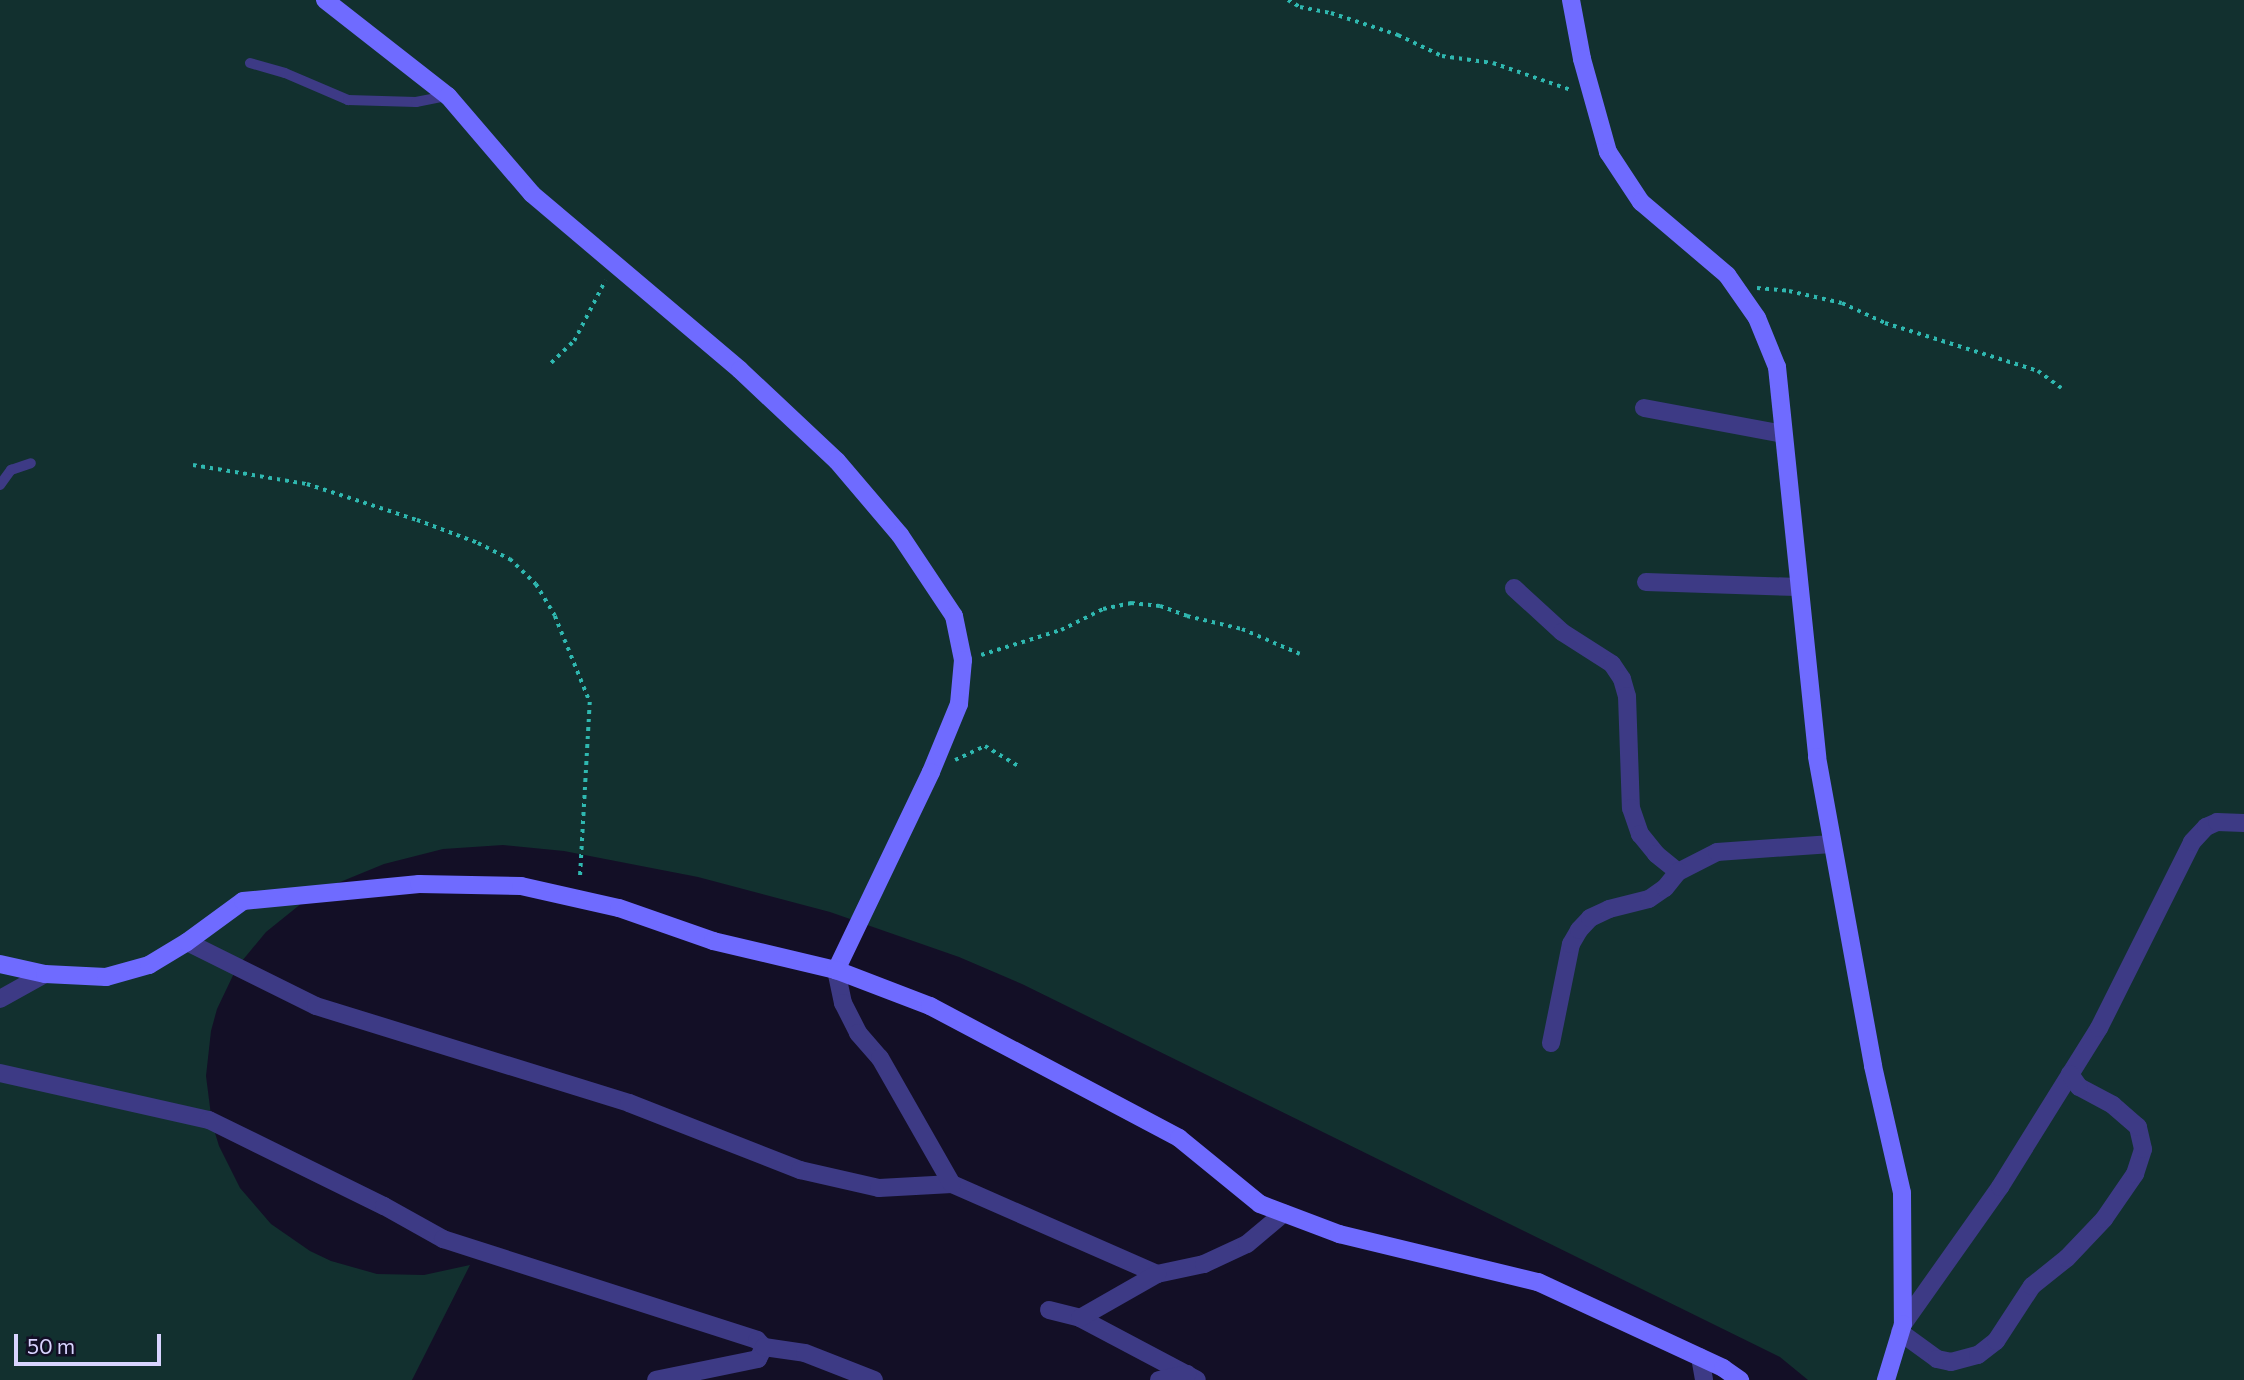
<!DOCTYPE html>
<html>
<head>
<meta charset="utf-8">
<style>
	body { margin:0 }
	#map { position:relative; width:2244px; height:1380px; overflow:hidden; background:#130f26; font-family:Commissioner,sans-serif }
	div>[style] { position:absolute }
	.green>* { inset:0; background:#12302f }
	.path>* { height:3.5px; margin-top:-1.75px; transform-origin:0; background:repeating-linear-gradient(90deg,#2fb8b0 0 3.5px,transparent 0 8.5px) }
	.lane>* { height:10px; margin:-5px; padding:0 5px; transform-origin:5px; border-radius:5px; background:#3d3a85 }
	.street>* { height:18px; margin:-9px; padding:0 9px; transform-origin:9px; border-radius:9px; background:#3d3a85 }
	.secondary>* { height:18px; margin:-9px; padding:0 9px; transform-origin:9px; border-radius:9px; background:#6f6bff }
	span { translate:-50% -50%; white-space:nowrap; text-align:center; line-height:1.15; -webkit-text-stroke:6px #130f26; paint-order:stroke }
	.scale { position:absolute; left:14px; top:1334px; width:147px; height:32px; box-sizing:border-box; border:4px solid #d9d4ff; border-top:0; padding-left:9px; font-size:21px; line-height:24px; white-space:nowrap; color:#d9d4ff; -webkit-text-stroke:5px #130f26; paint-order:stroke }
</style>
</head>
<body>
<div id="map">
	<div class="green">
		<i style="clip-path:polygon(0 0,2244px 0,2244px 1380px,1808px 1380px,1780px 1357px,1022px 984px,959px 957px,830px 912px,698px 877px,564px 851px,503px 845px,443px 849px,384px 864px,328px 887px,302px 903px,266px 932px,237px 967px,217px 1009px,211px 1031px,206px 1076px,212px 1123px,219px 1146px,240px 1188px,271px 1224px,310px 1251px,331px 1261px,377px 1274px,424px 1275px,470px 1265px,412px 1380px,0 1380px)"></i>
	</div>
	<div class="path">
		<i style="left:1288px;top:0;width:14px;rotate:30deg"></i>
		<i style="left:1300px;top:7px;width:32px;rotate:11deg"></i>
		<i style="left:1331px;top:13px;width:71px;rotate:18.2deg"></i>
		<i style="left:1398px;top:35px;width:49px;rotate:25.5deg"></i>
		<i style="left:1442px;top:56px;width:51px;rotate:7.8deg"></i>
		<i style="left:1493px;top:63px;width:83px;rotate:19.1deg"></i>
		<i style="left:1757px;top:288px;width:32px;rotate:5deg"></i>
		<i style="left:1789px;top:291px;width:54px;rotate:12.8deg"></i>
		<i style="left:1842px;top:303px;width:47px;rotate:24.9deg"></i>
		<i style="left:1885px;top:323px;width:160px;rotate:17.4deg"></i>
		<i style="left:2038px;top:371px;width:29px;rotate:36deg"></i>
		<i style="left:551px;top:363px;width:32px;rotate:-44deg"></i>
		<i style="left:574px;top:341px;width:68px;rotate:-62.7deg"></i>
		<i style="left:193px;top:465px;width:116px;rotate:9.5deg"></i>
		<i style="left:307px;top:484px;width:116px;rotate:18.1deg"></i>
		<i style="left:417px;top:520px;width:65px;rotate:20.7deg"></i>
		<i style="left:478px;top:543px;width:36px;rotate:27deg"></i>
		<i style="left:510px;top:559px;width:36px;rotate:44deg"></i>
		<i style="left:536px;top:584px;width:37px;rotate:59deg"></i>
		<i style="left:555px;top:616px;width:93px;rotate:67.9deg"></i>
		<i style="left:590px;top:702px;width:178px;rotate:93.2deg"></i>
		<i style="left:981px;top:655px;width:84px;rotate:-17.4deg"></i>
		<i style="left:1061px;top:630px;width:47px;rotate:-26.6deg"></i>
		<i style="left:1103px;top:609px;width:29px;rotate:-12deg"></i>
		<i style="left:1131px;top:603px;width:29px;rotate:6deg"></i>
		<i style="left:1160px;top:606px;width:29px;rotate:20deg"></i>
		<i style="left:1187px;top:616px;width:57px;rotate:13.3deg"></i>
		<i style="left:1242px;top:629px;width:63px;rotate:23.3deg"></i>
		<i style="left:955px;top:760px;width:33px;rotate:-25deg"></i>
		<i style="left:985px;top:746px;width:41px;rotate:31deg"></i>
	</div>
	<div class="lane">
		<i style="left:250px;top:63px;width:36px;rotate:16deg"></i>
		<i style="left:285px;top:73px;width:69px;rotate:23.2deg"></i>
		<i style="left:348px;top:100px;width:68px;rotate:1.7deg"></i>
		<i style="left:416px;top:102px;width:33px;rotate:-11deg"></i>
		<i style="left:0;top:485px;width:19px;rotate:-54deg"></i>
		<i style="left:11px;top:470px;width:21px;rotate:-19deg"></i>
	</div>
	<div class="street">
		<i style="left:1644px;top:408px;width:141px;rotate:10.6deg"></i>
		<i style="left:1646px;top:582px;width:152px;rotate:1.9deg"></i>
		<i style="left:1514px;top:588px;width:65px;rotate:42.5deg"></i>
		<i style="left:1562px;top:632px;width:59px;rotate:32.6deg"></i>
		<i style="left:1612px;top:664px;width:18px;rotate:56deg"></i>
		<i style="left:1622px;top:679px;width:18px;rotate:74deg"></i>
		<i style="left:1627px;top:696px;width:112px;rotate:88deg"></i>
		<i style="left:1631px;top:808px;width:28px;rotate:71deg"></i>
		<i style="left:1640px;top:834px;width:26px;rotate:51deg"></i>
		<i style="left:1656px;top:854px;width:28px;rotate:39deg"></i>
		<i style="left:1678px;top:872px;width:44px;rotate:-27.1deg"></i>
		<i style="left:1717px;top:852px;width:115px;rotate:-4deg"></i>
		<i style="left:187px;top:942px;width:144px;rotate:26.4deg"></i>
		<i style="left:316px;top:1006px;width:328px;rotate:17.2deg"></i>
		<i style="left:629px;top:1103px;width:184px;rotate:21.4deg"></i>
		<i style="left:800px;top:1170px;width:81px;rotate:12.8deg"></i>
		<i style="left:879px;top:1188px;width:73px;rotate:-3.1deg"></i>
		<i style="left:952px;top:1184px;width:224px;rotate:23.7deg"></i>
		<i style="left:1157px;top:1274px;width:48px;rotate:-12deg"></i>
		<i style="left:1204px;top:1264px;width:47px;rotate:-24.9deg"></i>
		<i style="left:1247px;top:1244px;width:48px;rotate:-40deg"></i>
		<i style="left:836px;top:970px;width:34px;rotate:78deg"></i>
		<i style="left:843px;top:1003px;width:34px;rotate:63deg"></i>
		<i style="left:858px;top:1033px;width:33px;rotate:49deg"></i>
		<i style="left:880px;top:1058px;width:145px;rotate:60.3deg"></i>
		<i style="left:0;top:999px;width:51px;rotate:-29.1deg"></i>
		<i style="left:1551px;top:1043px;width:101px;rotate:-78.6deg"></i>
		<i style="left:1571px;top:944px;width:16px;rotate:-60deg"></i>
		<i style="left:1579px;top:930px;width:16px;rotate:-47deg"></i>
		<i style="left:1590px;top:918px;width:21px;rotate:-25deg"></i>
		<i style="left:1609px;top:909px;width:41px;rotate:-14deg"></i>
		<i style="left:1649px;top:899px;width:19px;rotate:-35deg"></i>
		<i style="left:1665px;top:888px;width:21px;rotate:-51deg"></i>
		<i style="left:0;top:1073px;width:214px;rotate:12.7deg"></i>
		<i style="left:209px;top:1120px;width:195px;rotate:26.2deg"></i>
		<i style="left:384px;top:1206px;width:68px;rotate:29.2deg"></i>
		<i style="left:443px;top:1239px;width:330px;rotate:17.8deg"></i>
		<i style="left:757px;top:1340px;width:10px;rotate:45deg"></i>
		<i style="left:764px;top:1347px;width:13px;rotate:117deg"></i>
		<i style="left:758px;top:1359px;width:104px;rotate:168.4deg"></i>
		<i style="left:1049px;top:1310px;width:32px;rotate:14deg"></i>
		<i style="left:1080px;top:1318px;width:132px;rotate:27.9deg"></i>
		<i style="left:1080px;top:1318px;width:89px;rotate:-29.7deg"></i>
		<i style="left:1903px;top:1324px;width:168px;rotate:-54.7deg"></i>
		<i style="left:2000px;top:1187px;width:187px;rotate:-58.1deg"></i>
		<i style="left:2099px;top:1028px;width:208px;rotate:-63.4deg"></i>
		<i style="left:2192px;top:842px;width:21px;rotate:-47deg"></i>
		<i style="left:2206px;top:827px;width:12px;rotate:-24deg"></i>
		<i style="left:2217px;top:822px;width:27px;rotate:2deg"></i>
		<i style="left:1900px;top:1332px;width:46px;rotate:36.1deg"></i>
		<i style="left:1937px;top:1359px;width:14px;rotate:12deg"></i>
		<i style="left:1951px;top:1362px;width:28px;rotate:-15deg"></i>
		<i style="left:1978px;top:1355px;width:23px;rotate:-38deg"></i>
		<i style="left:1996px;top:1341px;width:66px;rotate:-56.8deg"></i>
		<i style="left:2032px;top:1286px;width:45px;rotate:-38.7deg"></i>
		<i style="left:2067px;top:1258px;width:54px;rotate:-46.5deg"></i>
		<i style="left:2104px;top:1219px;width:55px;rotate:-55.4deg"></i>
		<i style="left:2135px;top:1174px;width:26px;rotate:-72deg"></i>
		<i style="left:2143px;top:1149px;width:23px;rotate:-103deg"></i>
		<i style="left:2138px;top:1127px;width:33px;rotate:-139deg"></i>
		<i style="left:2113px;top:1105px;width:38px;rotate:-152deg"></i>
		<i style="left:2079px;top:1087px;width:16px;rotate:-125deg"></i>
		<i style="left:764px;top:1347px;width:41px;rotate:8.3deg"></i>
		<i style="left:805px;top:1353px;width:74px;rotate:21.4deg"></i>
		<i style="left:1700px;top:1357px;width:23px;rotate:80deg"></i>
		<i style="left:1159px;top:1380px;width:29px;rotate:-12deg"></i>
	</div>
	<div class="secondary">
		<i style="left:325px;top:0;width:156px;rotate:38deg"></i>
		<i style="left:448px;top:96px;width:129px;rotate:49.4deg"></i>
		<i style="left:532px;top:194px;width:272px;rotate:40.2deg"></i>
		<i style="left:740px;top:370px;width:133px;rotate:43.2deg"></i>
		<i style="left:837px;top:461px;width:97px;rotate:49.6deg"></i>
		<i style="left:900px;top:535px;width:97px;rotate:56.3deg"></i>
		<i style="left:954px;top:616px;width:45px;rotate:78.4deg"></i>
		<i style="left:963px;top:660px;width:44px;rotate:95.2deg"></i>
		<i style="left:959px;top:704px;width:74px;rotate:112.4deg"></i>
		<i style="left:931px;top:772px;width:220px;rotate:115.6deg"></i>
		<i style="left:1571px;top:0;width:60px;rotate:79.4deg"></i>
		<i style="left:1582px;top:59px;width:97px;rotate:74.4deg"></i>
		<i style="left:1608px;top:152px;width:60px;rotate:56.6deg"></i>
		<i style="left:1641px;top:202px;width:113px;rotate:40.3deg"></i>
		<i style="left:1727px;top:275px;width:52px;rotate:55.1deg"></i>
		<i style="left:1757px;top:318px;width:53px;rotate:67.8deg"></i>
		<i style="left:1777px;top:367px;width:392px;rotate:84.1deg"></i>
		<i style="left:1817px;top:757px;width:314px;rotate:79.7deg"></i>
		<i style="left:1873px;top:1066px;width:130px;rotate:77.1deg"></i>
		<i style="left:1902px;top:1193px;width:131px;rotate:89.6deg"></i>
		<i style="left:1903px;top:1324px;width:59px;rotate:106.9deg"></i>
		<i style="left:0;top:964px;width:46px;rotate:12.5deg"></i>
		<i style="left:45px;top:974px;width:61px;rotate:2.8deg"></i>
		<i style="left:106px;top:977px;width:45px;rotate:-15.6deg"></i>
		<i style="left:149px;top:965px;width:44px;rotate:-31.2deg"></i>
		<i style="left:187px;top:942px;width:69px;rotate:-36.2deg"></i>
		<i style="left:243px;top:901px;width:177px;rotate:-5.5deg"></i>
		<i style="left:419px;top:884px;width:102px;rotate:1.1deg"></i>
		<i style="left:521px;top:886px;width:100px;rotate:12.7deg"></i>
		<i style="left:619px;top:908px;width:100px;rotate:19.3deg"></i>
		<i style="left:713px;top:941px;width:126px;rotate:13.3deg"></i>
		<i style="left:836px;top:970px;width:101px;rotate:21deg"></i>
		<i style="left:930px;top:1006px;width:282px;rotate:27.9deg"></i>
		<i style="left:1179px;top:1138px;width:104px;rotate:39.2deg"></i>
		<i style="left:1260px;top:1204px;width:85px;rotate:20.8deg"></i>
		<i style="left:1339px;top:1234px;width:205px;rotate:13.6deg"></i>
		<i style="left:1538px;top:1282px;width:204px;rotate:24.9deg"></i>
		<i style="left:1723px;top:1368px;width:21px;rotate:35deg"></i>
	</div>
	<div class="scale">50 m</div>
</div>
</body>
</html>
